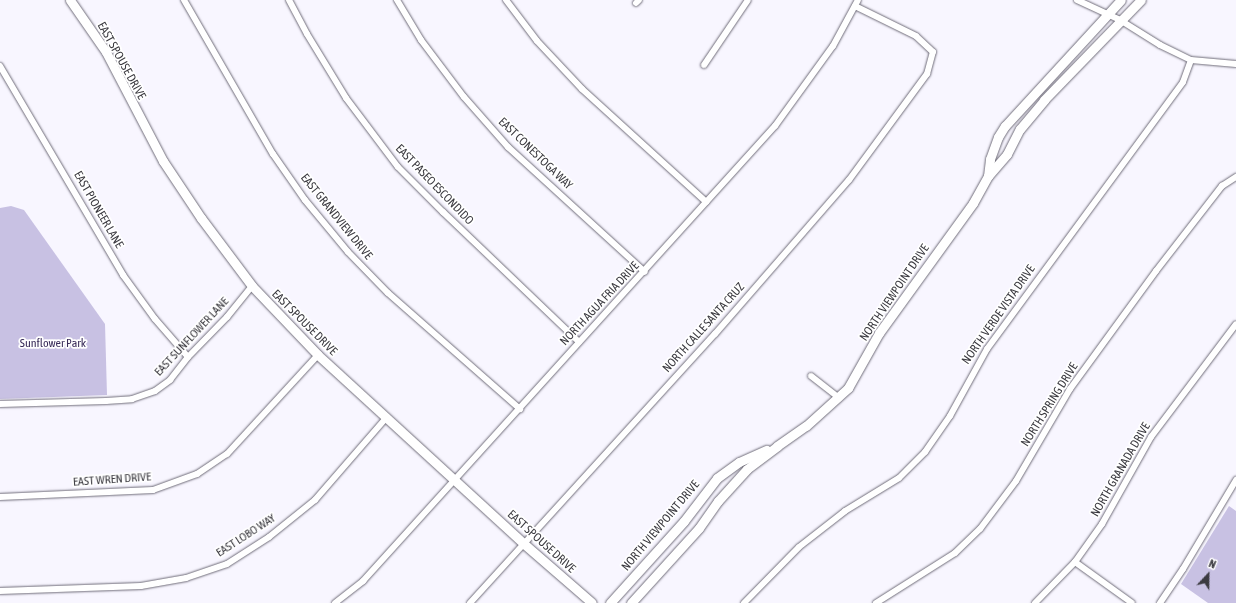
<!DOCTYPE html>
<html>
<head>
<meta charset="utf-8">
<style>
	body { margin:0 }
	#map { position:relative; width:1236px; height:603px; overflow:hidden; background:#f8f6ff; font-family:"Asap Condensed",sans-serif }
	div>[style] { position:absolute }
	.green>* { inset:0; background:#c8c1e3 }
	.roads { filter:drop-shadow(0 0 1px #706d7a) drop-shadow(0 0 1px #706d7a) }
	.street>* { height:6px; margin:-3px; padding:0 3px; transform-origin:3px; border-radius:3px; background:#fff }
	.secondary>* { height:9px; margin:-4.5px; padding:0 4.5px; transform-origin:4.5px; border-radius:4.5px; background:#fff }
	span { translate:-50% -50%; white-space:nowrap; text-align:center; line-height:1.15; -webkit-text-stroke:3.5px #fff; paint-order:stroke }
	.street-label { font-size:12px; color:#3b3a40 }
	.park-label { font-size:12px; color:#392c59 }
	.north { position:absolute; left:1188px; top:555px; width:40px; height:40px; -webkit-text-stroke:3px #fff; paint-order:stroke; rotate:22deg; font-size:11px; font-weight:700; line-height:16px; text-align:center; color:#3b3a40 }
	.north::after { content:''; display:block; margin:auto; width:14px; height:18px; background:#3b3a40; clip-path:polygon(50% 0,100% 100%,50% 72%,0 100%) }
</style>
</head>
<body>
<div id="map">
	<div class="green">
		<i style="clip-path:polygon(11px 206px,24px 210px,105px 324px,107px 395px,0 399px,0 208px)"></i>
		<i style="clip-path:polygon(1229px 506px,1236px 511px,1236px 603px,1208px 603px,1181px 584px)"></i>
	</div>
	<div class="roads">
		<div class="street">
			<i style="left:184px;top:0;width:178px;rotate:60deg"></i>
			<i style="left:273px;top:154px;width:56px;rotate:55.2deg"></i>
			<i style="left:305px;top:200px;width:67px;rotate:50.4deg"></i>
			<i style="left:348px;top:252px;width:57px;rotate:45.7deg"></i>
			<i style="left:388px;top:293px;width:176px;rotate:41.3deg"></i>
			<i style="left:289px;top:0;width:38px;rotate:62deg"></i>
			<i style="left:307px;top:34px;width:75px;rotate:58.6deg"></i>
			<i style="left:346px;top:98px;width:86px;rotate:53deg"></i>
			<i style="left:398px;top:167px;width:64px;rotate:45deg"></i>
			<i style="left:443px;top:212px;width:188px;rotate:43.7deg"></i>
			<i style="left:397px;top:0;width:47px;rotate:59deg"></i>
			<i style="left:421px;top:40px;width:71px;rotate:53deg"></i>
			<i style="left:464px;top:97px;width:67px;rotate:48.7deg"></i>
			<i style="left:508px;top:147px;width:185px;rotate:42.4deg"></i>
			<i style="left:506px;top:0;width:51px;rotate:52.9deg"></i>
			<i style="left:537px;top:41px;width:66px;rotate:46.8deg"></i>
			<i style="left:582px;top:89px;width:168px;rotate:42.3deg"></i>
			<i style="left:1077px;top:0;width:47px;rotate:24.9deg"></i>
			<i style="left:1120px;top:20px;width:47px;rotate:32deg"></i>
			<i style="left:1160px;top:45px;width:34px;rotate:26deg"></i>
			<i style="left:1191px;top:60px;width:45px;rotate:5.1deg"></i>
			<i style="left:636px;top:3px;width:4px;rotate:-45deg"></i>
			<i style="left:704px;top:65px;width:78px;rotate:-55.9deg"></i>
			<i style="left:0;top:66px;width:243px;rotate:59.5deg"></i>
			<i style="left:123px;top:275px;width:54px;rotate:54deg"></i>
			<i style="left:155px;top:319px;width:50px;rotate:49deg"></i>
			<i style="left:811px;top:376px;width:36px;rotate:38deg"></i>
			<i style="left:0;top:404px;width:106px;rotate:-1.6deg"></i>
			<i style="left:106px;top:401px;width:26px;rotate:-4deg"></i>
			<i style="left:132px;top:399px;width:24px;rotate:-19deg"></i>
			<i style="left:155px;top:391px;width:19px;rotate:-36deg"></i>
			<i style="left:170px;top:380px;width:29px;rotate:-52deg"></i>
			<i style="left:188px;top:357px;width:56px;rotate:-45.7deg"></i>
			<i style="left:227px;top:317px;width:40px;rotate:-51deg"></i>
			<i style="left:0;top:497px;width:153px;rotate:-2.6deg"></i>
			<i style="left:153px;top:490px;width:47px;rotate:-20deg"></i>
			<i style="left:197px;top:474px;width:36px;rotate:-34deg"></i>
			<i style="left:227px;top:454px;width:134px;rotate:-47.4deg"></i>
			<i style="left:1075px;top:562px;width:70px;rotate:35.7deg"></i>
			<i style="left:0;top:591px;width:141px;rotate:-2deg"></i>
			<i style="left:141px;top:586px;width:46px;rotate:-10.1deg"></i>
			<i style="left:186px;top:578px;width:43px;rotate:-18.9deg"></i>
			<i style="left:227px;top:564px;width:50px;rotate:-32.7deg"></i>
			<i style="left:269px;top:537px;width:59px;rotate:-38.8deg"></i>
			<i style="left:315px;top:500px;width:110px;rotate:-49.1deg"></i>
			<i style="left:335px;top:603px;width:36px;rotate:-38deg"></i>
			<i style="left:363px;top:581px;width:614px;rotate:-47.84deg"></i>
			<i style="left:775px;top:126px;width:99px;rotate:-54.1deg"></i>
			<i style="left:833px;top:46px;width:52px;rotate:-61.5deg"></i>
			<i style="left:470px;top:603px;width:364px;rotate:-47.7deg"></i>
			<i style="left:715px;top:334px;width:204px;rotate:-49deg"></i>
			<i style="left:849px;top:180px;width:132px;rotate:-53.7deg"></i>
			<i style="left:927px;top:74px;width:23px;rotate:-75deg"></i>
			<i style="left:933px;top:52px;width:23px;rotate:-137deg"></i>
			<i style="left:916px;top:36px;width:68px;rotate:-153.8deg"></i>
			<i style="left:744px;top:603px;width:78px;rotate:-45.5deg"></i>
			<i style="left:799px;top:547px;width:58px;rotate:-38deg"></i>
			<i style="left:845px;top:511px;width:63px;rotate:-31.4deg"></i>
			<i style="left:899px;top:478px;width:37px;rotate:-45deg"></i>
			<i style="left:925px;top:452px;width:44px;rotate:-55.2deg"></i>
			<i style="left:950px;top:416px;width:77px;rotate:-61.1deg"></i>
			<i style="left:987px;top:349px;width:331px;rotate:-53.7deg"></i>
			<i style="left:1183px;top:82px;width:23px;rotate:-70deg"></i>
			<i style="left:876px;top:603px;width:93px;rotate:-32.3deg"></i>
			<i style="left:955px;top:553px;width:35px;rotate:-44deg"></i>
			<i style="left:980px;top:529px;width:60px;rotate:-53.1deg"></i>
			<i style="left:1016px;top:481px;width:107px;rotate:-59.6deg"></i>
			<i style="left:1070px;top:389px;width:146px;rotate:-53.9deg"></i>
			<i style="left:1156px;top:271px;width:108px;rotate:-52.2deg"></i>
			<i style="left:1222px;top:186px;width:17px;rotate:-33deg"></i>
			<i style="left:1035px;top:603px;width:57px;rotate:-45.7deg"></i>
			<i style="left:1075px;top:562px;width:47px;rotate:-54.6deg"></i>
			<i style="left:1102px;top:524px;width:100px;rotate:-60.6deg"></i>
			<i style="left:1151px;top:437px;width:141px;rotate:-53deg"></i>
			<i style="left:1160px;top:603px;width:41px;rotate:-55.9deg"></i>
			<i style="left:1183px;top:569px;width:104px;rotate:-59.2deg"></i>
		</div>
		<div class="secondary">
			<i style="left:70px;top:0;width:63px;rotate:55.3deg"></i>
			<i style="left:106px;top:52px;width:123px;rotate:62.4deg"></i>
			<i style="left:163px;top:161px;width:69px;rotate:56.3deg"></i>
			<i style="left:201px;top:218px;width:85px;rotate:53.1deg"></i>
			<i style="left:252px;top:286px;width:95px;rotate:46.3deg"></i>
			<i style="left:318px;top:355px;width:278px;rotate:42.5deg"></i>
			<i style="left:523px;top:543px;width:91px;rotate:41deg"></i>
			<i style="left:988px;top:176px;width:17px;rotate:-83deg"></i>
			<i style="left:990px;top:159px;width:23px;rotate:-70deg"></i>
			<i style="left:998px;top:137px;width:13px;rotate:-58deg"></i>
			<i style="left:1005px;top:126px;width:171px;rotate:-47.4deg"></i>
			<i style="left:610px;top:603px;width:110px;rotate:-47.9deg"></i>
			<i style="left:684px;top:521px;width:54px;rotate:-52.5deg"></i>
			<i style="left:717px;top:478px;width:27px;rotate:-36deg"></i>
			<i style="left:739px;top:462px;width:30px;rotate:-24deg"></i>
			<i style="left:631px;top:603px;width:101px;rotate:-47.8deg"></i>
			<i style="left:699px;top:528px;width:33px;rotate:-55deg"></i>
			<i style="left:718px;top:501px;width:43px;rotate:-47.8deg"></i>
			<i style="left:747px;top:469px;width:38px;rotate:-37deg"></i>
			<i style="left:777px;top:446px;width:35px;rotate:-35deg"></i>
			<i style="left:806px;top:426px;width:57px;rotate:-42.1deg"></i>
			<i style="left:848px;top:388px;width:63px;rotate:-60.6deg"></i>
			<i style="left:879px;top:333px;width:160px;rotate:-54.1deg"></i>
			<i style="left:973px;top:203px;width:31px;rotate:-61deg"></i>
			<i style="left:988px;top:176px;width:29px;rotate:-49deg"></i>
			<i style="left:1007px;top:154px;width:28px;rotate:-63deg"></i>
			<i style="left:1020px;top:129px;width:38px;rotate:-50deg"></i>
			<i style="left:1044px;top:100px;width:139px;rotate:-45.9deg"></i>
		</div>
	</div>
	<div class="street-label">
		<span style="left:121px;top:61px;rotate:61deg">EAST SPOUSE DRIVE</span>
		<span style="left:535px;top:154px;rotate:44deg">EAST CONESTOGA WAY</span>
		<span style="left:434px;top:185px;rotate:46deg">EAST PASEO ESCONDIDO</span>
		<span style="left:98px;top:210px;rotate:60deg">EAST PIONEER LANE</span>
		<span style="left:336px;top:217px;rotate:51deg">EAST GRANDVIEW DRIVE</span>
		<span style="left:895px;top:293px;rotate:-56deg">NORTH VIEWPOINT DRIVE</span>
		<span style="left:600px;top:304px;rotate:-47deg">NORTH AGUA FRIA DRIVE</span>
		<span style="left:999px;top:315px;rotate:-55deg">NORTH VERDE VISTA DRIVE</span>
		<span style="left:304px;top:323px;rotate:45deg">EAST SPOUSE DRIVE</span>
		<span style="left:704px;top:328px;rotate:-48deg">NORTH CALLE SANTA CRUZ</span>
		<span style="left:192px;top:337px;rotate:-47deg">EAST SUNFLOWER LANE</span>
		<span style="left:1050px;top:405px;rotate:-58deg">NORTH SPRING DRIVE</span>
		<span style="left:1121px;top:470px;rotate:-60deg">NORTH GRANADA DRIVE</span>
		<span style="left:112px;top:480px;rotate:-4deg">EAST WREN DRIVE</span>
		<span style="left:661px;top:526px;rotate:-50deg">NORTH VIEWPOINT DRIVE</span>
		<span style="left:246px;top:536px;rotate:-33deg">EAST LOBO WAY</span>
		<span style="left:541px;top:542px;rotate:42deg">EAST SPOUSE DRIVE</span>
	</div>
	<div class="park-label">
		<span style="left:53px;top:344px">Sunflower Park</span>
	</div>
	<div class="north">N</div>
</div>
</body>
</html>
